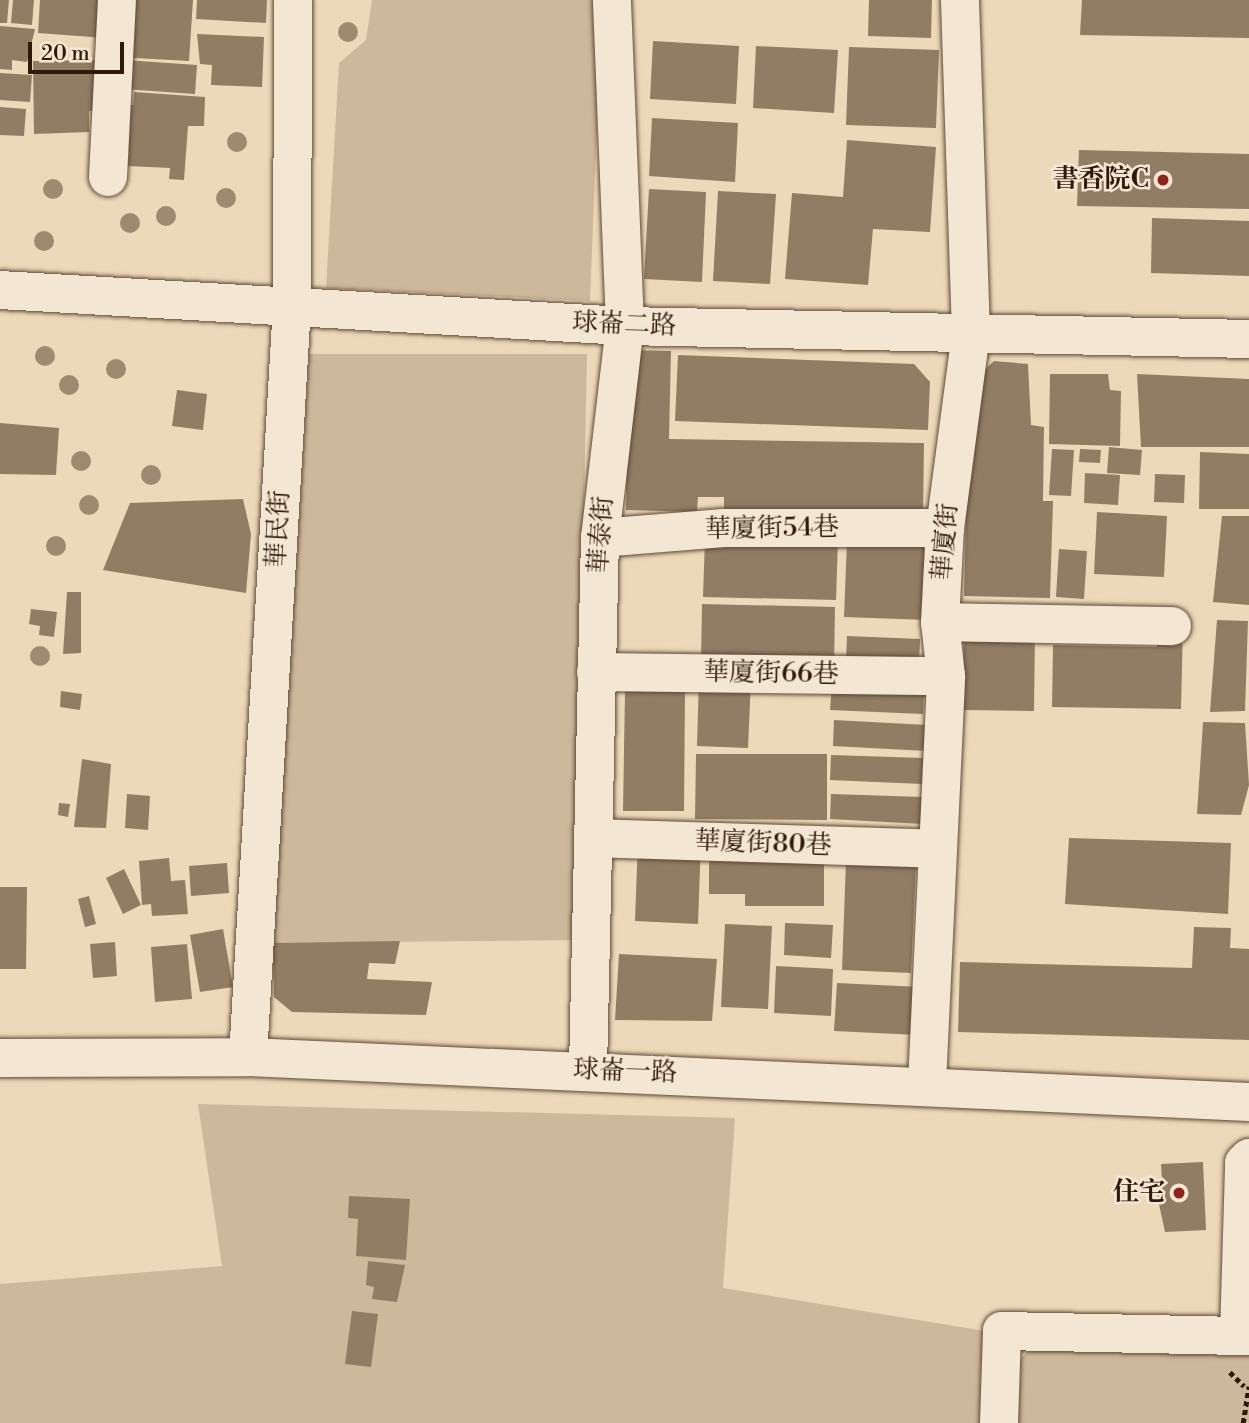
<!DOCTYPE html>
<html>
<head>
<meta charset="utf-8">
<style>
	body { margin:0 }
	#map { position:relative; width:1249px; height:1423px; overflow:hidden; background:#ecd9b9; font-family:"Libre Bodoni","Noto Serif TC",serif }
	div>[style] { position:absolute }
	.green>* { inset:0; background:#ccb89b }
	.building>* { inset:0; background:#917d64 }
	.path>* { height:4.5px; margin-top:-2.25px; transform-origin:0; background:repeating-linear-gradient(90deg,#2f1908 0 5px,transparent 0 8.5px) }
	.roads { filter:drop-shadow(0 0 2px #5e4934) drop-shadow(0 0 2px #5e4934) }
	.minor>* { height:38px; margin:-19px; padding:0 19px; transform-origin:19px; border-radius:19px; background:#f3e6d2 }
	.trees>* { width:20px; height:20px; margin:-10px; border-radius:50%; background:#9e8a70 }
	.dots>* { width:19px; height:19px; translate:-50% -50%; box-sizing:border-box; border:4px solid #f3e6d2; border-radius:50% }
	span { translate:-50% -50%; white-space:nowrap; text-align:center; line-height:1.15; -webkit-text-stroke:5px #f3e6d2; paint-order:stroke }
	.poi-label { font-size:26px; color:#2f1908; font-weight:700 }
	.right { translate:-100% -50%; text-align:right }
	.street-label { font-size:26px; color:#2f1908 }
	.scale { position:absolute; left:28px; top:42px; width:96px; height:32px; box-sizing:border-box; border:4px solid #2f1908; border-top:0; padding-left:9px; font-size:21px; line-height:24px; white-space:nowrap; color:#2f1908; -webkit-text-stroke:5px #f3e6d2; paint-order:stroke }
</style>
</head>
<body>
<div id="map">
	<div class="green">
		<i style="clip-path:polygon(372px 0,602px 0,590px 301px,326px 288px,339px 63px,366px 40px)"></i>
		<i style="clip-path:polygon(309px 354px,587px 354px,575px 940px,273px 943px)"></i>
		<i style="clip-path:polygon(198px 1104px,735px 1118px,723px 1288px,985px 1331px,982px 1423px,0 1423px,0 1284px,222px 1266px)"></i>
		<i style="clip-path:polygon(1035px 1342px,1249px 1349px,1249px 1423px,1013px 1423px,1016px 1365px)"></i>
	</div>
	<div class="building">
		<i style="clip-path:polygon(0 0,9px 0,7px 23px,0 23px)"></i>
		<i style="clip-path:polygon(13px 0,34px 0,32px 25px,11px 23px)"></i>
		<i style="clip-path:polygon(40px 0,107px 0,105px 38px,38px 33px)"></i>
		<i style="clip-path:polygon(121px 0,193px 0,189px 61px,117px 57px)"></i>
		<i style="clip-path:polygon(197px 0,267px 0,266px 23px,196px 19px)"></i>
		<i style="clip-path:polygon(869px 0,932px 0,931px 38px,868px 36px)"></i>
		<i style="clip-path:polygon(1082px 0,1249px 0,1249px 38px,1080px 35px)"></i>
		<i style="clip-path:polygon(0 26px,35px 29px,27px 62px,12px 60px,12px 70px,0 69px)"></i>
		<i style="clip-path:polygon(197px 34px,264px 37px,262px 87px,211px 85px,212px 65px,200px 64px)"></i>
		<i style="clip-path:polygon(653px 41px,739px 46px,736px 104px,650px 99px)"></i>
		<i style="clip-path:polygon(756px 46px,838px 50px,834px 113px,753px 108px)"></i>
		<i style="clip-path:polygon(849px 47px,939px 50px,936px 128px,846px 125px)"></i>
		<i style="clip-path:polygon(99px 60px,104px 111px,89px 111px,89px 132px,34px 134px,33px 61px)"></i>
		<i style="clip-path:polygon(125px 60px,197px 65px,195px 94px,123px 89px)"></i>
		<i style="clip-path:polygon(0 73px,32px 75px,30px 102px,0 100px)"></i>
		<i style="clip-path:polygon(134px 92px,205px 97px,204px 126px,188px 126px,184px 180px,169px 179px,170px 168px,128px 166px,129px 152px,115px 151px,118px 104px,133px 105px)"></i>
		<i style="clip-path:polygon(0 107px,26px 109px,24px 136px,0 135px)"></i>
		<i style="clip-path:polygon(652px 118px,738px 123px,735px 182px,649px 176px)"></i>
		<i style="clip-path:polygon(847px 140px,936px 147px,930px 232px,873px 229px,868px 285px,785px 279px,792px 193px,843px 197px)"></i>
		<i style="clip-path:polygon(1079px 150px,1249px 154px,1249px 209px,1077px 206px)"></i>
		<i style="clip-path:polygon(649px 189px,706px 192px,702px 282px,644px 279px)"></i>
		<i style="clip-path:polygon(718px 191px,776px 194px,770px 284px,713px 281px)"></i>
		<i style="clip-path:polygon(1152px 218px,1249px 221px,1249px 276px,1151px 273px)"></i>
		<i style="clip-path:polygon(629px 350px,671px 351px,669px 439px,924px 443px,923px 520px,724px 516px,724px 497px,698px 497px,697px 512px,626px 510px)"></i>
		<i style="clip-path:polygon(678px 355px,914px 364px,930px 382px,928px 430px,675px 421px)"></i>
		<i style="clip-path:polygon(994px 361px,1028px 364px,1031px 425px,1044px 427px,1043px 501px,1053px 501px,1050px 598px,964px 596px,969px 384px)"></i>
		<i style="clip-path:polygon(1050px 374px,1108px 374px,1110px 390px,1121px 391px,1120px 446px,1049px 444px)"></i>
		<i style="clip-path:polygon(1137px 374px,1249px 379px,1249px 447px,1141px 447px)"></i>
		<i style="clip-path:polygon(177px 390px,207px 394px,203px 430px,172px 426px)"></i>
		<i style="clip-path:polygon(0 423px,59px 428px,56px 475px,0 474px)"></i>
		<i style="clip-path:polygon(1109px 447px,1142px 450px,1140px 475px,1107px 473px)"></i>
		<i style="clip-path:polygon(1052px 449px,1074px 450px,1071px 496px,1049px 495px)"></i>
		<i style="clip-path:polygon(1080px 449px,1101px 450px,1100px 463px,1079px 462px)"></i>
		<i style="clip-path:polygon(1200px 452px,1249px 454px,1249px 509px,1199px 509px)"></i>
		<i style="clip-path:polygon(1085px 473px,1120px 475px,1118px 505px,1084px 503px)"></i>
		<i style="clip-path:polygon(1155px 474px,1185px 475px,1184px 503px,1154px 502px)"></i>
		<i style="clip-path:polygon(243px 499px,251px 534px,246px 593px,103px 570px,130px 503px)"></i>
		<i style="clip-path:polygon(1097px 512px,1167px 516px,1164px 577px,1094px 574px)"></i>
		<i style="clip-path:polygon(1222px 516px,1249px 516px,1249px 605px,1213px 602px)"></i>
		<i style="clip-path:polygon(705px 538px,838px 541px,836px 600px,703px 597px)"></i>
		<i style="clip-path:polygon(847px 540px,930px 544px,927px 620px,844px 617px)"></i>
		<i style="clip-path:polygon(1059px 549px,1087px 551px,1084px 599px,1056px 597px)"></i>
		<i style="clip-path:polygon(67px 592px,81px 592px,81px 653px,63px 654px)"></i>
		<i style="clip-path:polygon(702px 604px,835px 607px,834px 666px,701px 663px)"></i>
		<i style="clip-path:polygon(31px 609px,57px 612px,54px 637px,39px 635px,40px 626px,29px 624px)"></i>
		<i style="clip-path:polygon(1217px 620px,1248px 621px,1245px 711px,1210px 712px)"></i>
		<i style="clip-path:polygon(1158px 627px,1183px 627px,1181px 709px,1052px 707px,1053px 645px,1157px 647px)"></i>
		<i style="clip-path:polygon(964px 629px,1035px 630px,1034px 711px,963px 710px)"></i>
		<i style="clip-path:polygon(847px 636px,920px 639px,919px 664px,846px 661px)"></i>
		<i style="clip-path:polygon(699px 677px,751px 679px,748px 748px,697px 746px)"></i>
		<i style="clip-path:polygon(832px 684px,924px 688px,923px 714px,830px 710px)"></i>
		<i style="clip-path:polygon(625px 690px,685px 691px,684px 811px,623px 811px)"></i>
		<i style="clip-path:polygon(61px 691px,82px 694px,80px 710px,60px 707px)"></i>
		<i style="clip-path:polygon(834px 720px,927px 725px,926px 751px,833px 746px)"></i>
		<i style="clip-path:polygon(1203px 722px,1245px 723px,1249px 785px,1241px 815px,1197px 814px)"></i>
		<i style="clip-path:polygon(696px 754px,827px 754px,827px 820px,695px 819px)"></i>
		<i style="clip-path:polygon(831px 755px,923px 758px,922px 784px,830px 780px)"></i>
		<i style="clip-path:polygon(82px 759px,111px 764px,106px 828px,74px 827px)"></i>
		<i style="clip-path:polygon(127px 794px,150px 796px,148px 830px,125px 828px)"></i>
		<i style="clip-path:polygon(831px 794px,923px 797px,922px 824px,830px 819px)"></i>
		<i style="clip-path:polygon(59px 803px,70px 804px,68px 817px,58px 815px)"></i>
		<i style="clip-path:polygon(1069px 838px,1231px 843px,1228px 914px,1065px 904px)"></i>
		<i style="clip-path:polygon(638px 840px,701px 842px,698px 924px,635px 921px)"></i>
		<i style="clip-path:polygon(709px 840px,824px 841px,824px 906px,745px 906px,745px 894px,709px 894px)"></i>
		<i style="clip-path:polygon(169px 858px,171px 881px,185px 880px,188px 914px,152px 916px,151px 904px,142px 905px,139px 861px)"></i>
		<i style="clip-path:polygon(846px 861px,916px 864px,911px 973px,842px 970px)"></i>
		<i style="clip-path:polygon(227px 863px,229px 893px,191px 896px,189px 866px)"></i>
		<i style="clip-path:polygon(124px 869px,141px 905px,123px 914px,106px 878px)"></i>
		<i style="clip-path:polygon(0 887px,27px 887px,26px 969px,0 969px)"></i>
		<i style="clip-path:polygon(89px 896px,96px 924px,85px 927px,78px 899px)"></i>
		<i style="clip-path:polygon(785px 923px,833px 925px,831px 958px,784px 955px)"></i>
		<i style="clip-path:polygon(725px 924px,772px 926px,768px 1009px,721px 1007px)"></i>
		<i style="clip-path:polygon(1194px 927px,1231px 928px,1230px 948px,1249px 949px,1249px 1040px,958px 1032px,960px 962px,1192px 968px)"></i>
		<i style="clip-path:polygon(223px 929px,233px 987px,200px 992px,190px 935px)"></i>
		<i style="clip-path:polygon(400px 941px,395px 964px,369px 963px,367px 979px,432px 982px,426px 1015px,292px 1012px,274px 997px,273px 943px)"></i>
		<i style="clip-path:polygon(115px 942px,117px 976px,93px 978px,90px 944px)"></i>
		<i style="clip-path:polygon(187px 944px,192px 999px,155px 1002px,151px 947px)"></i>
		<i style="clip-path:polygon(619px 954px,717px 959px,712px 1021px,615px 1020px)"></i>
		<i style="clip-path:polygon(776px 966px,833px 969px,831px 1016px,774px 1013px)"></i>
		<i style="clip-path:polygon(837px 983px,920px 987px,918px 1035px,834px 1031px)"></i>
		<i style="clip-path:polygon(1203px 1162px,1206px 1230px,1165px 1232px,1154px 1181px,1162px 1180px,1161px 1164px)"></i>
		<i style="clip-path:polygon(349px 1196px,410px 1199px,406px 1260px,356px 1256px,358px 1219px,348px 1218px)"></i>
		<i style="clip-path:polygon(368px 1261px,405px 1265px,397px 1302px,372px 1299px,374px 1287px,366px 1285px)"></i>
		<i style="clip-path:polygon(352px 1311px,378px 1314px,371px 1367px,345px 1364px)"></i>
	</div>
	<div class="path">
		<i style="left:1230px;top:1372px;width:20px;rotate:45deg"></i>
		<i style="left:1243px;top:1423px;width:37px;rotate:-81deg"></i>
	</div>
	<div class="roads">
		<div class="minor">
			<i style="left:108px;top:177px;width:177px;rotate:-87.1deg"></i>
			<i style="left:0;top:290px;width:626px;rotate:3.3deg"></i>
			<i style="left:625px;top:326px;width:624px;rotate:1.19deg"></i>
			<i style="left:600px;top:538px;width:124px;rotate:-4.6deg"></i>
			<i style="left:724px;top:528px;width:221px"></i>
			<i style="left:940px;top:622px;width:232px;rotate:1deg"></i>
			<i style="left:596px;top:672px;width:350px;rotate:0.7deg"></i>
			<i style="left:593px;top:838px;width:341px;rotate:1.8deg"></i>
			<i style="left:248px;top:1057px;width:752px;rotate:-86.65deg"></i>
			<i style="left:292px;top:306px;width:306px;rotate:-89.8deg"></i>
			<i style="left:0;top:1058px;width:248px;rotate:-0.2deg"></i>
			<i style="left:248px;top:1057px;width:1002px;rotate:2.57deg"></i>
			<i style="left:588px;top:1070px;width:532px;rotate:-88.71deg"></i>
			<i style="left:600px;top:538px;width:213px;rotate:-83.3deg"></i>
			<i style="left:625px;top:326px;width:326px;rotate:-92.3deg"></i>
			<i style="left:927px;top:1084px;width:408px;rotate:-87.3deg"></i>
			<i style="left:946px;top:676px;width:54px;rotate:-96.3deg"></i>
			<i style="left:940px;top:622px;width:94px;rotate:-87deg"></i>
			<i style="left:945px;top:528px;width:197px;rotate:-82.4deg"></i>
			<i style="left:971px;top:333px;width:333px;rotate:-91.9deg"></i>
			<i style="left:1239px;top:1336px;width:173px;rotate:-88.3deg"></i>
			<i style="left:1244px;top:1163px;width:7px;rotate:-45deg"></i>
			<i style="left:999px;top:1423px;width:92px;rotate:-88.1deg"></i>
			<i style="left:1002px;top:1331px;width:247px;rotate:1.2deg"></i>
		</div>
	</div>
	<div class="trees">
		<i style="left:348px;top:32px"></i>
		<i style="left:237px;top:142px"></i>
		<i style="left:53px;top:189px"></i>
		<i style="left:226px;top:198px"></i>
		<i style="left:166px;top:216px"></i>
		<i style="left:130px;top:223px"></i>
		<i style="left:44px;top:241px"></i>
		<i style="left:45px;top:356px"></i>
		<i style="left:116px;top:369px"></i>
		<i style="left:69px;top:385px"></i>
		<i style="left:81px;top:461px"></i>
		<i style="left:151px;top:475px"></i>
		<i style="left:89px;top:505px"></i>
		<i style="left:56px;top:546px"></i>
		<i style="left:40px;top:656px"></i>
	</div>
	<div class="dots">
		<i style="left:1163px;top:180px;background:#8f2418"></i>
		<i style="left:1179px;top:1193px;background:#8f2418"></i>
	</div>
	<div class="poi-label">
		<span class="right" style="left:1149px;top:180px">書香院C</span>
		<span class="right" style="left:1165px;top:1193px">住宅</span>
	</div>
	<div class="street-label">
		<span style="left:624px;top:325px;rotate:2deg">球崙二路</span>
		<span style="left:279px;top:529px;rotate:-87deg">華民街</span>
		<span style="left:772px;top:529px;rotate:-1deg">華廈街54巷</span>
		<span style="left:602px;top:535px;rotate:-86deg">華泰街</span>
		<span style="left:946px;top:542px;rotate:-85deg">華廈街</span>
		<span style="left:771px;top:674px;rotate:1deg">華廈街66巷</span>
		<span style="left:763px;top:844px;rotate:2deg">華廈街80巷</span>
		<span style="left:625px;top:1072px;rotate:2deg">球崙一路</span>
	</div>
	<div class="scale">20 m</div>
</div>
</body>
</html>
